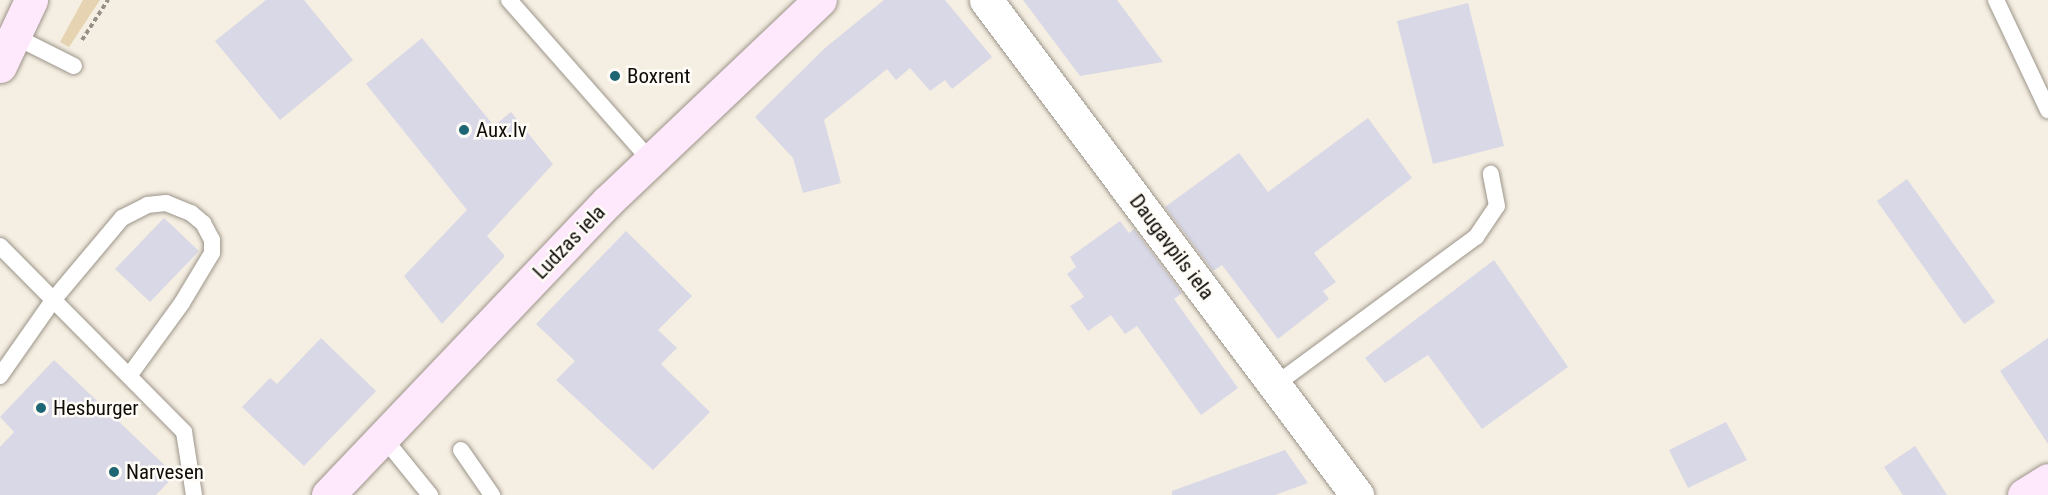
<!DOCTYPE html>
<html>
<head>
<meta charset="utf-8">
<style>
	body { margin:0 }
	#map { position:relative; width:2048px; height:495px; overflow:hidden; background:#f5eee2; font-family:"Roboto Condensed",sans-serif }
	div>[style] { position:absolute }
	.green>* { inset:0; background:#e6d3b1 }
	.building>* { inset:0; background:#d9d8e6 }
	.path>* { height:4px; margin-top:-2px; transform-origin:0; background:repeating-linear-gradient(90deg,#969188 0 4.5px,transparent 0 7.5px) }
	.roads { filter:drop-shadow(0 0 2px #9c958a) drop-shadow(0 0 2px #9c958a) }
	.lane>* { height:16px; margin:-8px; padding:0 8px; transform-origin:8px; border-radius:8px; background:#fff }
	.street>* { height:33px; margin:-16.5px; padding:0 16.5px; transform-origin:16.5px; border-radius:16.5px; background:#fff }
	.secondary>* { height:33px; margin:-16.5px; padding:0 16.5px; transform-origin:16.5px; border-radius:16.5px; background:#fde8fc }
	.dots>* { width:16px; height:16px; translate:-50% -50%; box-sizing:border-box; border:3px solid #fffcf7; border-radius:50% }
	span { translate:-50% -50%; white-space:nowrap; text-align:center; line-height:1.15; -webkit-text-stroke:5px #fffcf7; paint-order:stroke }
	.poi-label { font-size:21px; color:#0e0c08 }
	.left { translate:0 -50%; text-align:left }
	.street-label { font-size:21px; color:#0e0c08 }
</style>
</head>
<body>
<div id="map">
	<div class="green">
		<i style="clip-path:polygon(83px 0,100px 0,69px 47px,60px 42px)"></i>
	</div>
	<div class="building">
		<i style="clip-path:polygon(266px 0,304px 0,353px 60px,280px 120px,215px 41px)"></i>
		<i style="clip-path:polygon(884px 0,945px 0,992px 57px,952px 89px,945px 80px,930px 91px,910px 68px,896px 80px,887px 69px,824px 120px,841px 183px,803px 193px,793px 158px,755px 117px,825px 48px)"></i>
		<i style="clip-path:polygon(1023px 0,1117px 0,1163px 62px,1080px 76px)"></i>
		<i style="clip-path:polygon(1468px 3px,1504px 146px,1433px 164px,1397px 21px)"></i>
		<i style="clip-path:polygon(422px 38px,494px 126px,511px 112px,553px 164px,487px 236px,505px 256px,442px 324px,404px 276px,467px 210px,366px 84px)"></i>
		<i style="clip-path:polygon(1368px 118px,1412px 178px,1314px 253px,1336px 282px,1323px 291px,1329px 299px,1278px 339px,1222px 265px,1213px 271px,1165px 207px,1239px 153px,1268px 192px)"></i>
		<i style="clip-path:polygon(1907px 179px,1995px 302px,1964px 324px,1877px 201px)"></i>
		<i style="clip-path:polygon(164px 218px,199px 251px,150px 302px,115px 269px)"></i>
		<i style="clip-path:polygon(1120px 221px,1129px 233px,1134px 229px,1182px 293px,1174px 299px,1238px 388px,1201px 415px,1137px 326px,1125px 334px,1111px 315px,1088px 331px,1070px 306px,1084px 297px,1067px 274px,1076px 267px,1070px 257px)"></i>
		<i style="clip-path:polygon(626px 231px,692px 296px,658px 330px,677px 348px,661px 364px,710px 412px,653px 470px,556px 380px,575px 361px,536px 324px)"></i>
		<i style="clip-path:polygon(1494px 260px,1568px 367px,1482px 429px,1428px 355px,1385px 383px,1365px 358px)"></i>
		<i style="clip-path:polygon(321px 338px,376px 391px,304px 466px,242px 407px,270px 378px,277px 384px)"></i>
		<i style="clip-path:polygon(2048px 338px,2048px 444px,2000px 371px)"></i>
		<i style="clip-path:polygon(54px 360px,175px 475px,156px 495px,0 495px,0 447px,14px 432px,0 417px)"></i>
		<i style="clip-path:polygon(1726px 422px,1747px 460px,1688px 488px,1669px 450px)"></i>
		<i style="clip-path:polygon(1915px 446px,1947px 495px,1903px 495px,1884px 467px)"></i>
		<i style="clip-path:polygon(1285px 450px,1308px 483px,1275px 495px,1172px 495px,1172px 491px)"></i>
	</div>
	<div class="path">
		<i style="left:82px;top:40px;width:48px;rotate:-57deg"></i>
	</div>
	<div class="roads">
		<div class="lane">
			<i style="left:509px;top:0;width:213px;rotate:48.6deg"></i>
			<i style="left:1996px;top:0;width:122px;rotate:64.7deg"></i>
			<i style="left:14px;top:36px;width:67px;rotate:26.6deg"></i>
			<i style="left:0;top:246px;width:262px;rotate:45.3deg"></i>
			<i style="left:184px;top:432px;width:64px;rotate:81deg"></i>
			<i style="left:0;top:376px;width:94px;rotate:-55deg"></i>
			<i style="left:54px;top:299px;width:106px;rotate:-50deg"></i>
			<i style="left:122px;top:218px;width:28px;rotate:-27deg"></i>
			<i style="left:147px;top:205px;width:19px;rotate:-6deg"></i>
			<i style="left:166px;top:203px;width:27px;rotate:22deg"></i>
			<i style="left:191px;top:213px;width:16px;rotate:40deg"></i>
			<i style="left:203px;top:223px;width:19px;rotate:62deg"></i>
			<i style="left:212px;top:240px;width:13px;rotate:90deg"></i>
			<i style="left:212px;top:253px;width:58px;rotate:121deg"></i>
			<i style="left:182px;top:303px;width:90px;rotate:126deg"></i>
			<i style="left:1275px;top:385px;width:250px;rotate:-36.4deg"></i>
			<i style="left:1476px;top:237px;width:37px;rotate:-56deg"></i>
			<i style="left:1497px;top:206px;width:33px;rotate:-101deg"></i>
			<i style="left:383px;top:437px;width:75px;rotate:51deg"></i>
			<i style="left:461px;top:450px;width:55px;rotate:55.4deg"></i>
		</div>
		<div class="street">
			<i style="left:986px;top:0;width:619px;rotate:53.15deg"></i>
		</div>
		<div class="secondary">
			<i style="left:0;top:66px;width:73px;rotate:-64.8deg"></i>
			<i style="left:328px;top:495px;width:406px;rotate:-46.4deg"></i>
			<i style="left:608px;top:201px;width:292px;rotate:-43.5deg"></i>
			<i style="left:2024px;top:495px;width:28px;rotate:-32deg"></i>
		</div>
	</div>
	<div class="dots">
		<i style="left:615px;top:76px;background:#1e6674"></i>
		<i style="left:464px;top:130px;background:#1e6674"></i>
		<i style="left:41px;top:408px;background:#1e6674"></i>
		<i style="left:114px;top:472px;background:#1e6674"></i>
	</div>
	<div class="poi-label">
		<span class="left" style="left:627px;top:76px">Boxrent</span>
		<span class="left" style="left:476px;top:130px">Aux.lv</span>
		<span class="left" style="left:53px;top:408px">Hesburger</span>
		<span class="left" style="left:126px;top:472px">Narvesen</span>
	</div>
	<div class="street-label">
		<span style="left:569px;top:242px;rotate:-46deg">Ludzas iela</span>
		<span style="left:1172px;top:247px;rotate:53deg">Daugavpils iela</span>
	</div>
</div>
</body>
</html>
